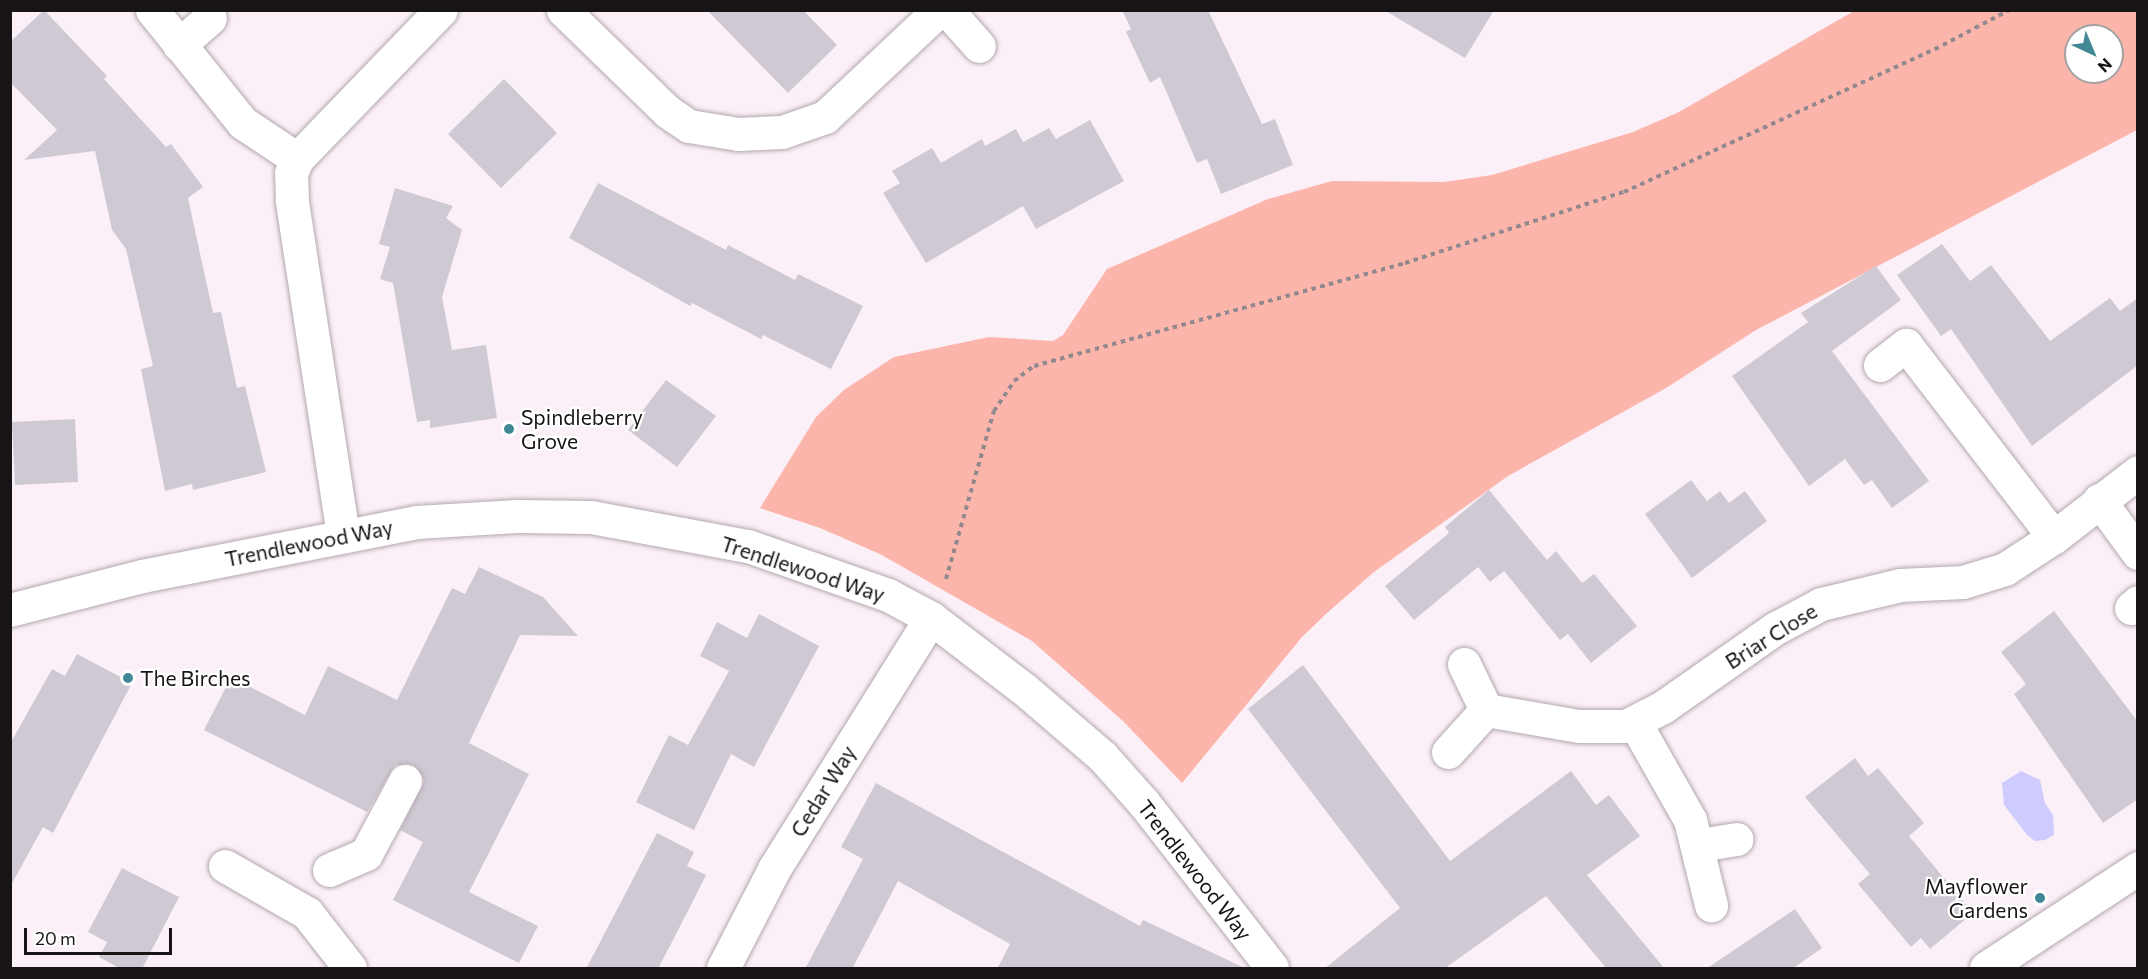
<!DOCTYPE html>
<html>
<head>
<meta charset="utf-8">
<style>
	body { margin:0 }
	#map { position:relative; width:2148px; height:979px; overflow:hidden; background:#fcf0f8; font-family:Commissioner,sans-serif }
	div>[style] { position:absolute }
	.green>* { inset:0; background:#fcb5aa }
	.water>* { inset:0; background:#cecbfe }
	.building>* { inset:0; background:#cfc9d3 }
	.path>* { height:4px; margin-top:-2px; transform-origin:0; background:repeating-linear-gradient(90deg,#92898f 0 4.5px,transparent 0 9px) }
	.roads { filter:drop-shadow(0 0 2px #b3a8af) drop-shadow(0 0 2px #b3a8af) }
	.minor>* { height:33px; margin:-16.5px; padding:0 16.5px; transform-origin:16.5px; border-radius:16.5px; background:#fff }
	.dots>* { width:16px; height:16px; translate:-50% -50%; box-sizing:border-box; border:3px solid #fff; border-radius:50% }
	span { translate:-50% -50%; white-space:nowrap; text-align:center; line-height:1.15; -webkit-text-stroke:4.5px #fff; paint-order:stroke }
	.poi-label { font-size:21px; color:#181416 }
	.left { translate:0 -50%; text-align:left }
	.right { translate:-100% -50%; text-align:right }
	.street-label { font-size:21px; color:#181416 }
	.frame { position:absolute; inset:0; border:12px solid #181416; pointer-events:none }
	.north { position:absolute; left:2064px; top:24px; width:60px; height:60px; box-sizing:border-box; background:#fff; border:2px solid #a3a1a2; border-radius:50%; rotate:136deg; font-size:16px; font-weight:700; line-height:24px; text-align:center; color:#181416 }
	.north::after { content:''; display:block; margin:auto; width:21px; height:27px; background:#428794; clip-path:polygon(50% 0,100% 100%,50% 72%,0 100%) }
	.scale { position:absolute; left:24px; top:928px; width:148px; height:27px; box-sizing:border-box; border:3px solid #181416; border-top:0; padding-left:8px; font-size:18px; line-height:21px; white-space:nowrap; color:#181416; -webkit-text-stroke:4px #fff; paint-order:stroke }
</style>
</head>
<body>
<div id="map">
	<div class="green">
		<i style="clip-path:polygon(evenodd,1854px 11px,2137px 11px,2137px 130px,1756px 330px,1666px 388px,1508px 476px,1374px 572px,1327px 613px,1302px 637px,1182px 783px,1123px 721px,1032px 641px,880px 554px,820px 528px,760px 508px,816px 417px,844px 390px,894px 357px,989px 337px,1053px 341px,1063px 335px,1107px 269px,1268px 199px,1332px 181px,1444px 182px,1492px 175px,1633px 132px,1679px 112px,1854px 11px,2076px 36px,2112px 36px,2112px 72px,2076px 72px,2076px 36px)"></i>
	</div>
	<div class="water">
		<i style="clip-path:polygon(2021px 771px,2040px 780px,2045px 803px,2053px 815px,2054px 835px,2045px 840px,2035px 841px,2027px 835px,2004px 805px,2002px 783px)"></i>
	</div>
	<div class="building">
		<i style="clip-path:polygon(44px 10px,107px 76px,104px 79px,166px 147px,171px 144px,203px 187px,188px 198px,213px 313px,221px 312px,237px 388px,245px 386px,266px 472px,193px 490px,192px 484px,165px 491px,141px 369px,153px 366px,126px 249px,112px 230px,95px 151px,24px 160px,57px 130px,10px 82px,10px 42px)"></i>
		<i style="clip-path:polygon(707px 10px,803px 10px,837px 45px,788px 93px)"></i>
		<i style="clip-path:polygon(1122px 10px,1208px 10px,1262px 124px,1275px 119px,1293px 165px,1221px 194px,1207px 159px,1197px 163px,1160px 77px,1150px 83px,1126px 32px,1131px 29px)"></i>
		<i style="clip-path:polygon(1384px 10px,1494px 10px,1465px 58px)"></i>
		<i style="clip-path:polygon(504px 79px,557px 133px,501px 188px,448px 134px)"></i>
		<i style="clip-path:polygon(1090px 120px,1124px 181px,1036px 229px,1023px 206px,926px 263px,883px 193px,900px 183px,892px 171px,932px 148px,941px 163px,982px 139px,985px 146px,1016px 129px,1023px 142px,1049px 128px,1056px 139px)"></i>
		<i style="clip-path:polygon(598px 183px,726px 250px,728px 245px,795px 280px,798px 274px,863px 306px,831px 369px,763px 335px,761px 339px,692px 303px,690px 306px,569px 238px)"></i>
		<i style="clip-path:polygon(395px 188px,453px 206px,446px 218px,462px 230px,442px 297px,452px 350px,486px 345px,497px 418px,430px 428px,430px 420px,417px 422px,393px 283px,380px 279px,390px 247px,379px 244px)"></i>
		<i style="clip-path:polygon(1942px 244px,1970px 281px,1991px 265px,2050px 341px,2110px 298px,2120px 311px,2138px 298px,2138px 365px,2032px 446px,1951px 329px,1941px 336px,1897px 275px)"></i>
		<i style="clip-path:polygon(1876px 266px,1901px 300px,1832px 351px,1929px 481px,1892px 508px,1872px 480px,1864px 485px,1845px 459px,1809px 486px,1732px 376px,1808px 322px,1801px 313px)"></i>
		<i style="clip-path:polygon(666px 380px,716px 416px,677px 467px,628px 430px)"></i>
		<i style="clip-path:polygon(75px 419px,78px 482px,15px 485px,12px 422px)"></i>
		<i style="clip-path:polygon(1691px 480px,1707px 501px,1720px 491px,1729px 503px,1745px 491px,1767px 521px,1692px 578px,1645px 514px)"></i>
		<i style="clip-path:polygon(1489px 490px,1547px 560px,1556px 551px,1582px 583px,1594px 574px,1637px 626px,1591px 663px,1568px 634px,1560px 640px,1504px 571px,1490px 582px,1478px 567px,1414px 620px,1385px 586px,1449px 533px,1445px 527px)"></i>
		<i style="clip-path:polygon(479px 567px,543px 597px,578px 636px,520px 635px,469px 743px,529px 774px,469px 892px,538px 926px,519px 963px,393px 900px,423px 842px,400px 830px,424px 781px,414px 765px,395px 765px,367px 812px,204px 730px,231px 677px,305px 715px,328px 666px,397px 700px,452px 588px,465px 594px)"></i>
		<i style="clip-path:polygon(2054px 611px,2138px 722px,2138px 799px,2103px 823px,2014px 694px,2026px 684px,2001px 652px)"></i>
		<i style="clip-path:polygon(759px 614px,819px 646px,754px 767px,731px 754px,694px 830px,636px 802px,669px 735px,688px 745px,729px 671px,700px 656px,717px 622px,747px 638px)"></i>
		<i style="clip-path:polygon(77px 654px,132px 683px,53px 833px,43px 827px,10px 887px,10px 744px,52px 669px,65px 676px)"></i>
		<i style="clip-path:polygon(1303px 665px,1450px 861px,1571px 771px,1596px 805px,1609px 795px,1640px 836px,1587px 875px,1665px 969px,1607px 969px,1546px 896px,1444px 969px,1324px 969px,1400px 908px,1248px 709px)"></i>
		<i style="clip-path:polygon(1855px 758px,1868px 776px,1878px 768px,1924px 823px,1909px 836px,1973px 913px,1930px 949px,1921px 938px,1911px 947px,1858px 884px,1870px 874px,1805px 797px)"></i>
		<i style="clip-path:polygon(876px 783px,1140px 926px,1143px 920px,1247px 969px,997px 969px,1010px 944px,898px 881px,852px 969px,805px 969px,863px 859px,841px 847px)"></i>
		<i style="clip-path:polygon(657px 833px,694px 852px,687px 866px,706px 875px,690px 907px,658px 969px,586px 969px)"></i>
		<i style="clip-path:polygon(122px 868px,179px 897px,142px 969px,121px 969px,99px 957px,107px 942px,88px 932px)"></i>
		<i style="clip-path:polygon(1795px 909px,1822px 948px,1792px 969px,1706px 969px)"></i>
	</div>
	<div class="path">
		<i style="left:946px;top:579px;width:175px;rotate:-74.1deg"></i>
		<i style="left:994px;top:411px;width:36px;rotate:-56deg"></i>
		<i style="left:1014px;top:381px;width:25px;rotate:-37deg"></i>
		<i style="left:1034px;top:366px;width:385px;rotate:-15.5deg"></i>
		<i style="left:1405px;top:263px;width:230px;rotate:-18deg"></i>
		<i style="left:1624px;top:192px;width:351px;rotate:-24.7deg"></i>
		<i style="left:1943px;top:45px;width:75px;rotate:-27.9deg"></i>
	</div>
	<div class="roads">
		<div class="minor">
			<i style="left:152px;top:10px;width:145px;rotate:51.2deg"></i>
			<i style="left:243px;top:123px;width:65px;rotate:33.7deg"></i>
			<i style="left:563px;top:10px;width:146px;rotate:44.2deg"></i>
			<i style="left:668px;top:112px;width:25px;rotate:34deg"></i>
			<i style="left:689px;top:126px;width:50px;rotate:9.3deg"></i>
			<i style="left:738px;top:134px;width:44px;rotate:-2.6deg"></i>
			<i style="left:782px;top:132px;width:46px;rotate:-19.2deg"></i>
			<i style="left:825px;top:117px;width:156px;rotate:-43.2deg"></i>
			<i style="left:947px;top:10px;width:48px;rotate:48.4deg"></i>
			<i style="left:179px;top:45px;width:41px;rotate:-41.1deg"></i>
			<i style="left:1880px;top:365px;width:33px;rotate:-38deg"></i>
			<i style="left:1906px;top:345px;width:242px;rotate:52.4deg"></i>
			<i style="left:2099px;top:500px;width:66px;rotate:53.7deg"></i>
			<i style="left:343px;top:535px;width:339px;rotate:-98.7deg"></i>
			<i style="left:292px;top:200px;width:27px;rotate:-92deg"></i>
			<i style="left:291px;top:173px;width:15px;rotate:-67deg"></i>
			<i style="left:297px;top:159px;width:207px;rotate:-46deg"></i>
			<i style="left:2131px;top:608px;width:9px;rotate:-41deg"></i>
			<i style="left:10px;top:610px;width:136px;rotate:-14.4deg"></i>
			<i style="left:142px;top:576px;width:279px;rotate:-11.1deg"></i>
			<i style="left:416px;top:522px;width:101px;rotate:-3.4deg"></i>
			<i style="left:517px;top:516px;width:74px;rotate:0.8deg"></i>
			<i style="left:591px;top:517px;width:160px;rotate:10.5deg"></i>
			<i style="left:748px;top:546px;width:148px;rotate:19.3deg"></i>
			<i style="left:888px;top:595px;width:49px;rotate:28.1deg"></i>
			<i style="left:931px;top:618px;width:117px;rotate:37.4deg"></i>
			<i style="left:1024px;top:689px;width:104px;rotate:40.7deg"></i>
			<i style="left:1103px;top:757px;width:60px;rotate:48.4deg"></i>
			<i style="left:1143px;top:802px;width:210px;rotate:52.1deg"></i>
			<i style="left:1464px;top:664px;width:51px;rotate:64.4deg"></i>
			<i style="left:1486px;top:710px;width:94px;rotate:9.8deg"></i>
			<i style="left:1579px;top:726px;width:47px"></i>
			<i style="left:1626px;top:726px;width:42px;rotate:-27.2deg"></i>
			<i style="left:1663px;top:707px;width:138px;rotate:-35deg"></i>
			<i style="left:1776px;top:628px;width:51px;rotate:-28.1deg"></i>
			<i style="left:1821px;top:604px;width:81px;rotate:-13.5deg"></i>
			<i style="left:1900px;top:585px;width:63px;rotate:-2.7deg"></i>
			<i style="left:1963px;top:582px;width:44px;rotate:-17.2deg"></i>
			<i style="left:2005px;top:569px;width:59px;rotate:-33.1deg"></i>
			<i style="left:2054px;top:537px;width:106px;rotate:-37.7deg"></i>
			<i style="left:1635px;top:723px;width:112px;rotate:60.4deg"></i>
			<i style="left:1690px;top:820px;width:88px;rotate:76.1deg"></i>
			<i style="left:1448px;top:752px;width:57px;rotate:-47.9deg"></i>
			<i style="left:1699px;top:845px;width:38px;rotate:-9deg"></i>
			<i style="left:225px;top:866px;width:95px;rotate:29.8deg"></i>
			<i style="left:307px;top:913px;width:70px;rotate:52deg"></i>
			<i style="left:329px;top:870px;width:40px;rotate:-23.4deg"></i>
			<i style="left:366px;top:854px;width:83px;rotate:-61.9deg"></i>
			<i style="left:723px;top:968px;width:111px;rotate:-62.7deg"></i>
			<i style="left:774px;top:869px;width:296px;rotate:-58deg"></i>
			<i style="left:1986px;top:968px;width:182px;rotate:-33.3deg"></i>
		</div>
	</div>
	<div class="dots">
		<i style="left:509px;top:429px;background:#428794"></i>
		<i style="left:128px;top:678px;background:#428794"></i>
		<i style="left:2040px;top:898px;background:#428794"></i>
	</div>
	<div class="poi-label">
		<span class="left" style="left:521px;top:429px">Spindleberry<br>Grove</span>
		<span class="left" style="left:140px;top:678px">The Birches</span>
		<span class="right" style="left:2028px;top:898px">Mayflower<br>Gardens</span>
	</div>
	<div class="street-label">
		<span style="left:309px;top:543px;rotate:-11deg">Trendlewood Way</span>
		<span style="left:803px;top:569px;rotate:18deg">Trendlewood Way</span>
		<span style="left:1771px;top:636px;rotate:-32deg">Briar Close</span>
		<span style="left:823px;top:791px;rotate:-58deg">Cedar Way</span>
		<span style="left:1195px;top:870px;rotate:52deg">Trendlewood Way</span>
	</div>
	<div class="frame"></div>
	<div class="north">N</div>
	<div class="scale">20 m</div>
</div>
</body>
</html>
